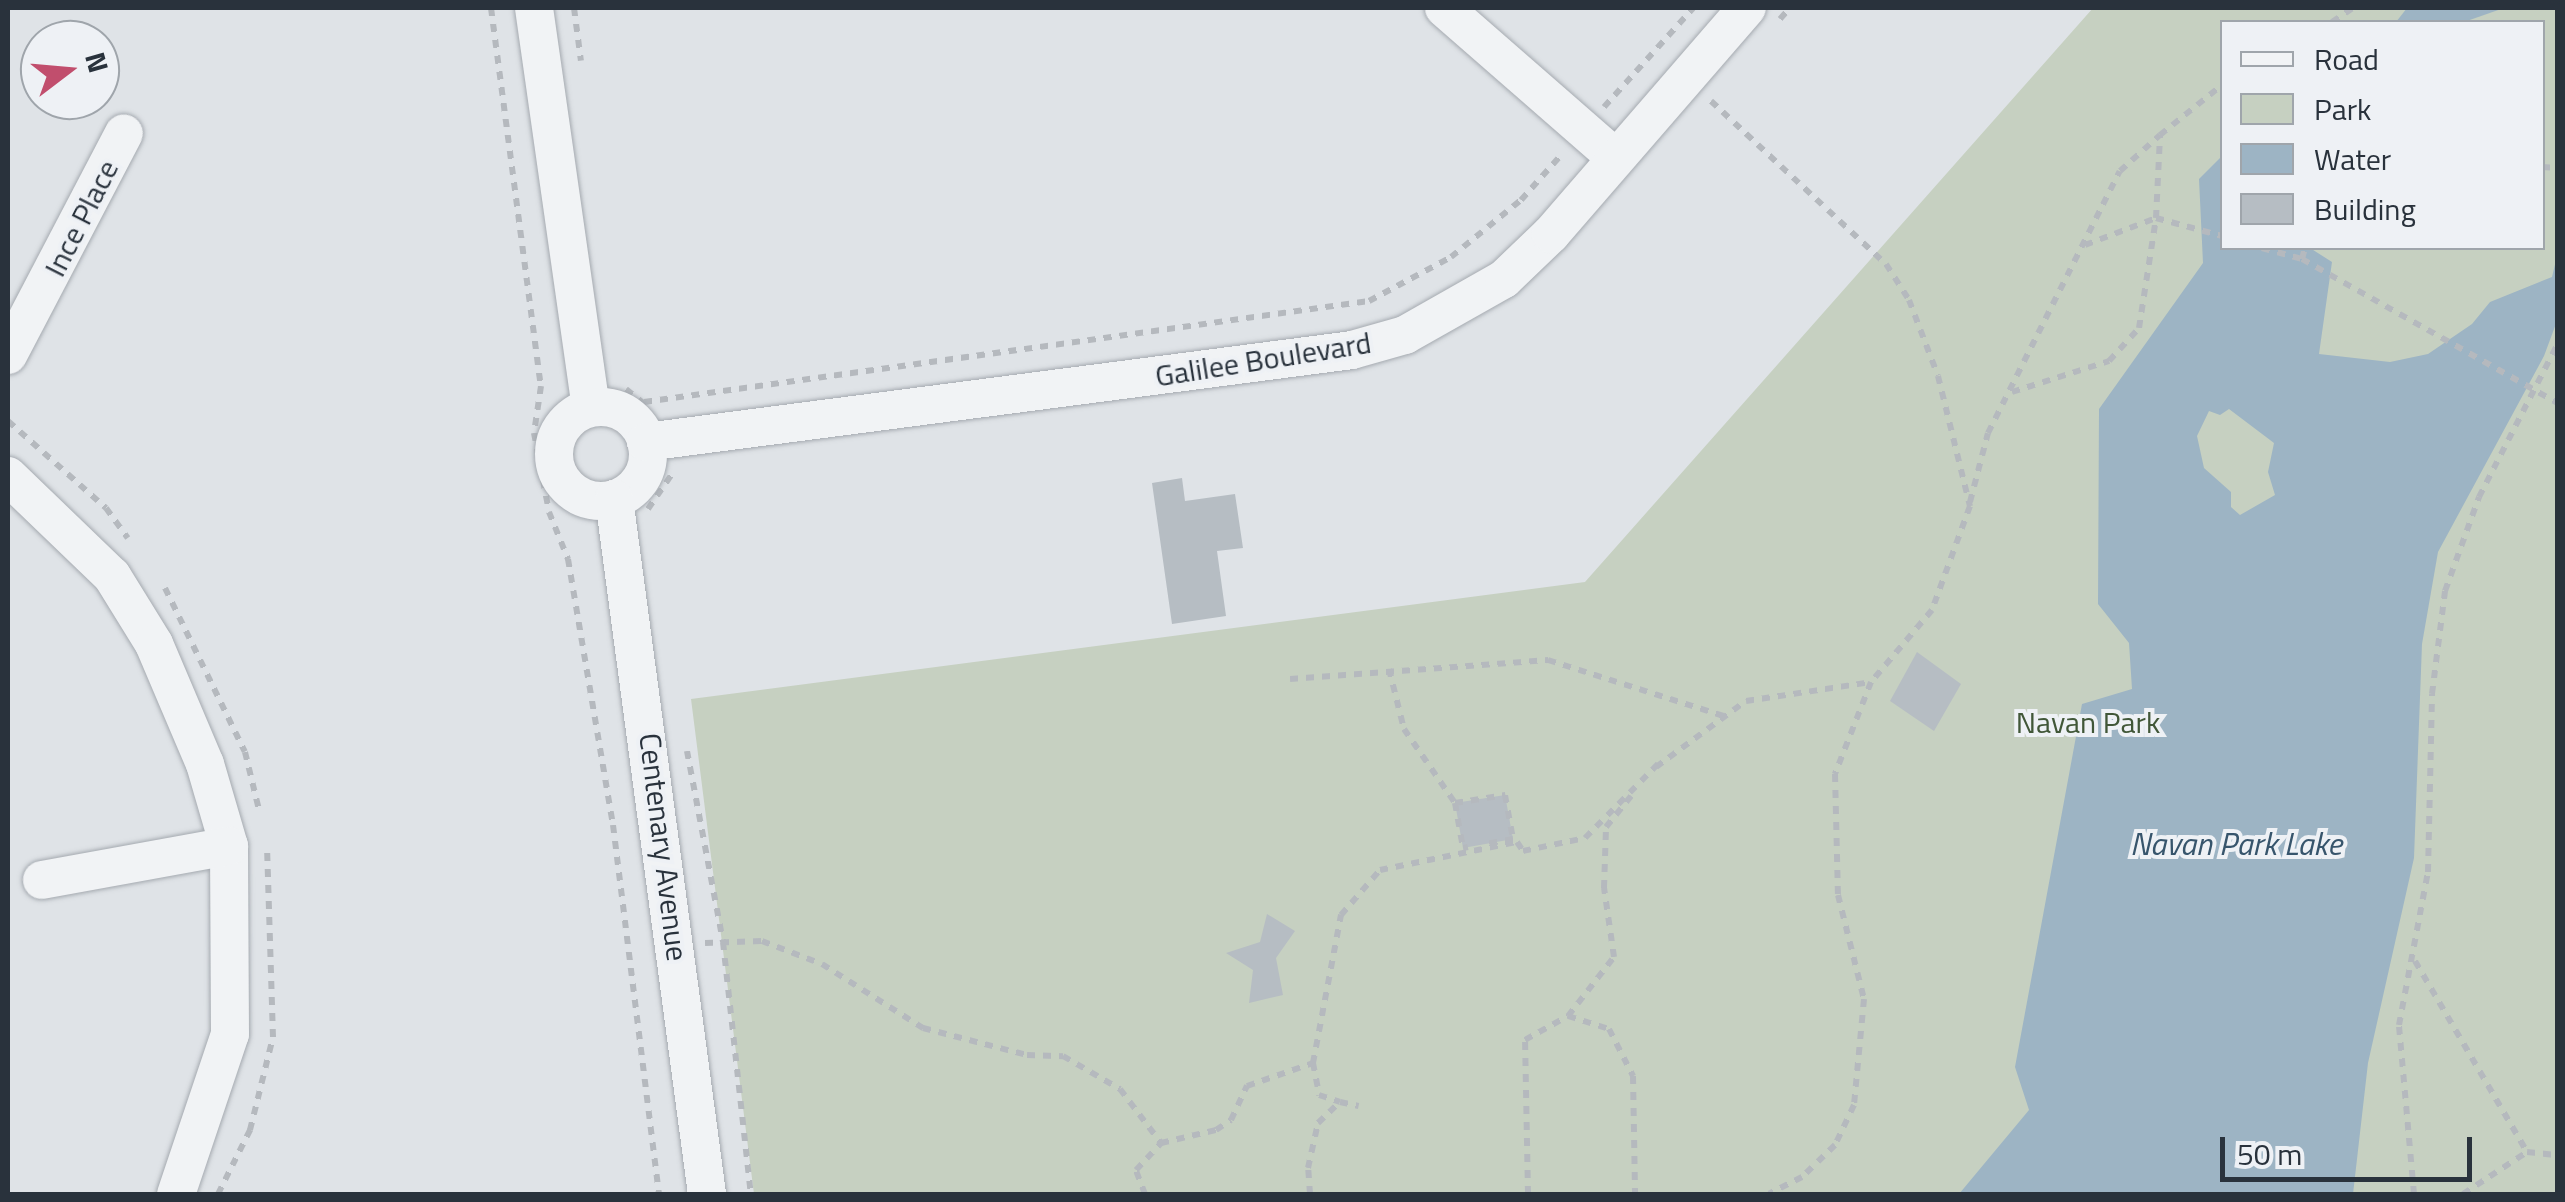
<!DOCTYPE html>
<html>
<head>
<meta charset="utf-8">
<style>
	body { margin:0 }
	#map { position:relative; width:2565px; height:1202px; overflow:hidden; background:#dfe3e7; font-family:"Titillium Web",sans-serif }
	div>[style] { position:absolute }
	.green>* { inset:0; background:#c6d0c1 }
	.water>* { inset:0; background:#9db4c4 }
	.building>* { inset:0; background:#b6bdc3 }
	.path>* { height:6px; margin-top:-3px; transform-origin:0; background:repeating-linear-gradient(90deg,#b5b9be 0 8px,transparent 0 16px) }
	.roads { filter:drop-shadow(0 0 2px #a5aab0) drop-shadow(0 0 2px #a5aab0) }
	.minor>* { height:38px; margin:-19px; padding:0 19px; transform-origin:19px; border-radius:19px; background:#f1f3f5 }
	.minor>.ring { margin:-19px; padding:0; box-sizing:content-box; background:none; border:38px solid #f1f3f5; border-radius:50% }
	span { translate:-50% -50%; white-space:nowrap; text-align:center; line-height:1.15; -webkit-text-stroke:8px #eef1f5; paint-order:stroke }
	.street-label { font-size:30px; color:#29323c }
	.park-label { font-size:30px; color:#415738 }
	.water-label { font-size:32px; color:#37556c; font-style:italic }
	.frame { position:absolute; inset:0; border:10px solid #29323c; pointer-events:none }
	.legend { position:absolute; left:2220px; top:20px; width:325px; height:230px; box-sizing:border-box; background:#eef1f5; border:2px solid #9fa5ab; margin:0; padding:12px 18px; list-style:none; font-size:30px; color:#29323c }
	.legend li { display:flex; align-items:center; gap:20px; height:50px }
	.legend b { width:50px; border:2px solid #9fa5ab }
	.north { position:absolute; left:20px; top:20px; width:100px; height:100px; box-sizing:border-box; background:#eef1f5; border:2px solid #9fa5ab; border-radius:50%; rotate:74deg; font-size:28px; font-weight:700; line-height:40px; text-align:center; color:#29323c }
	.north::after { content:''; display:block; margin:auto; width:35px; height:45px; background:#c14e6d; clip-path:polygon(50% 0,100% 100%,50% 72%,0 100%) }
	.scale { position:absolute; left:2220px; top:1137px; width:252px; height:45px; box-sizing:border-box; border:5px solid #29323c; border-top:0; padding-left:12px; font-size:30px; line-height:35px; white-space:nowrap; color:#29323c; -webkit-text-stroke:8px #eef1f5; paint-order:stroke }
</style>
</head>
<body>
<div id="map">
	<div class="green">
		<i style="clip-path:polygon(evenodd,2093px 8px,2557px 8px,2557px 1194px,754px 1194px,691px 699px,1585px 582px,2093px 8px,2222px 22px,2542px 22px,2542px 248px,2222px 248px,2222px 22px)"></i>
	</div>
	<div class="water">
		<i style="clip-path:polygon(2407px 8px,2504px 8px,2464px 22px,2396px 22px)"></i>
		<i style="clip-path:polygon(evenodd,2222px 156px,2222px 248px,2310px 248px,2332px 262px,2319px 354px,2390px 362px,2428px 354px,2472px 324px,2490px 302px,2552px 277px,2557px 256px,2557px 321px,2544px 356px,2438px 552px,2422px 644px,2414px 858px,2368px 1063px,2353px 1194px,1959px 1194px,2029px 1110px,2015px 1067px,2082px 704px,2132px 689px,2129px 643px,2098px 604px,2099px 409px,2203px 263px,2199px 179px,2222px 156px,2229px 409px,2274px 443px,2268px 472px,2275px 495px,2240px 515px,2231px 507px,2231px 492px,2204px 468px,2197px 436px,2209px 411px,2220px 415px,2229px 409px)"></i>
	</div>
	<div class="building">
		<i style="clip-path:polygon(1182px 478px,1185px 501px,1235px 494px,1243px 548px,1217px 551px,1226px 616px,1172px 624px,1152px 483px)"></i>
		<i style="clip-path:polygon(1917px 652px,1961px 684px,1934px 731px,1890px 701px)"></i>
		<i style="clip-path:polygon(1505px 795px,1513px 839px,1463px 848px,1455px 803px)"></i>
		<i style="clip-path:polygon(1267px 914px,1295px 931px,1276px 958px,1283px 995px,1249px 1003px,1253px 970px,1226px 953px,1260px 942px)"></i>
	</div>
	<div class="path">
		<i style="left:491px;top:8px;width:381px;rotate:82.5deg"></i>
		<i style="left:541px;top:386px;width:48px;rotate:98.5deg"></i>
		<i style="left:534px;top:433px;width:80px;rotate:79.2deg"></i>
		<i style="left:549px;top:512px;width:51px;rotate:68deg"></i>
		<i style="left:568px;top:559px;width:270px;rotate:80.4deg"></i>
		<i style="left:613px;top:825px;width:372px;rotate:82.9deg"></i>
		<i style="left:574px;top:8px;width:53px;rotate:82.5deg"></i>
		<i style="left:1780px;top:19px;width:15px;rotate:-48deg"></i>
		<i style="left:2332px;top:22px;width:25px;rotate:-34deg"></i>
		<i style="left:1711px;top:101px;width:239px;rotate:43deg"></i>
		<i style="left:1886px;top:264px;width:43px;rotate:57.4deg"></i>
		<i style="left:1909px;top:300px;width:81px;rotate:69.1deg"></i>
		<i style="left:1938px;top:376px;width:134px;rotate:76.2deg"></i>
		<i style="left:1970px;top:506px;width:111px;rotate:110.1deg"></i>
		<i style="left:1932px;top:610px;width:94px;rotate:130.3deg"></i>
		<i style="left:1871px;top:682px;width:99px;rotate:111.4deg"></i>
		<i style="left:1835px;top:774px;width:121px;rotate:88.6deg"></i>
		<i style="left:1838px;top:895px;width:107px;rotate:76deg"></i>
		<i style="left:1864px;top:999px;width:106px;rotate:95.4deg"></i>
		<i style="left:1854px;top:1105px;width:44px;rotate:115.4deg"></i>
		<i style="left:1835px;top:1145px;width:46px;rotate:135.9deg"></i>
		<i style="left:1802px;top:1177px;width:37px;rotate:153deg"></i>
		<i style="left:1604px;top:107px;width:133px;rotate:-48deg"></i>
		<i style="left:2542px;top:167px;width:16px;rotate:4deg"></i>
		<i style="left:2085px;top:245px;width:76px;rotate:-20.8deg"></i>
		<i style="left:2156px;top:218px;width:83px;rotate:-87.2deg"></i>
		<i style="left:2160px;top:135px;width:80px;rotate:-38.9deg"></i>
		<i style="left:2262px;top:248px;width:41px;rotate:15.4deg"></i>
		<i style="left:2302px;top:259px;width:294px;rotate:29.4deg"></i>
		<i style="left:2302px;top:259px;width:11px;rotate:-75deg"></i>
		<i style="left:626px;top:389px;width:27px;rotate:39deg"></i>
		<i style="left:2012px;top:392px;width:102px;rotate:-17.7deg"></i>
		<i style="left:2109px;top:361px;width:45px;rotate:-47.7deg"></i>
		<i style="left:2139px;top:328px;width:111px;rotate:-81.2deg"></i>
		<i style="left:2156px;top:218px;width:68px;rotate:15.3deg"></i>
		<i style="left:644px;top:402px;width:732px;rotate:-7.93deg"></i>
		<i style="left:1369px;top:301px;width:93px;rotate:-28.2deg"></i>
		<i style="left:1451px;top:257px;width:90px;rotate:-39.2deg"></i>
		<i style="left:1521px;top:200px;width:62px;rotate:-48.3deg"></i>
		<i style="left:8px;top:421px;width:131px;rotate:41.6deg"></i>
		<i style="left:106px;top:508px;width:37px;rotate:54deg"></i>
		<i style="left:1970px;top:502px;width:71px;rotate:-75.4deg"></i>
		<i style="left:1988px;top:433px;width:293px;rotate:-63.3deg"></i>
		<i style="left:2120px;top:171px;width:54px;rotate:-42deg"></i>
		<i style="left:648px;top:509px;width:42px;rotate:-55.6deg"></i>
		<i style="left:165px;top:588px;width:182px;rotate:64deg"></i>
		<i style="left:245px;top:752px;width:60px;rotate:76.4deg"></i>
		<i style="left:1389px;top:669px;width:62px;rotate:76deg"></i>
		<i style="left:1404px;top:729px;width:90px;rotate:55.4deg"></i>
		<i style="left:1455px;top:803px;width:46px;rotate:79.9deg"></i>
		<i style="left:1463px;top:848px;width:5px;rotate:-11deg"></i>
		<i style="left:1290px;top:679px;width:259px;rotate:-4.2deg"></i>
		<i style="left:1548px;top:660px;width:184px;rotate:17.7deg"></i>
		<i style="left:687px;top:751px;width:194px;rotate:79.3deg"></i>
		<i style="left:723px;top:942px;width:254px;rotate:83.7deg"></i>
		<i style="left:1656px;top:767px;width:112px;rotate:-36.3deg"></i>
		<i style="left:1746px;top:701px;width:126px;rotate:-8.6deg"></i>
		<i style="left:1455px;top:803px;width:51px;rotate:-9.1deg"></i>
		<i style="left:1505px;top:795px;width:45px;rotate:79.7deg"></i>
		<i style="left:1513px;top:839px;width:28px;rotate:170deg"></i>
		<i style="left:705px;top:943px;width:57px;rotate:-2deg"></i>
		<i style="left:762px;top:941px;width:64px;rotate:21deg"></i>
		<i style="left:822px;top:964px;width:120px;rotate:32.4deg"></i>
		<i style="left:923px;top:1028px;width:107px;rotate:14.6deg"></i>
		<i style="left:1027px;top:1055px;width:36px;rotate:2deg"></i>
		<i style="left:1063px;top:1056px;width:66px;rotate:30.1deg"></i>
		<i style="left:1120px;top:1089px;width:68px;rotate:52.8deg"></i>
		<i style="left:2415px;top:961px;width:221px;rotate:59.6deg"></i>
		<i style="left:2527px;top:1152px;width:31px;rotate:6deg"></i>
		<i style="left:1568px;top:1016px;width:43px;rotate:17.6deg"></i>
		<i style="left:1609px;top:1029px;width:53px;rotate:62.9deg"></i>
		<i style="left:1633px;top:1076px;width:118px;rotate:89deg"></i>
		<i style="left:1313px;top:1063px;width:33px;rotate:79deg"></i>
		<i style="left:1319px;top:1095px;width:22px;rotate:18deg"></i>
		<i style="left:218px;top:1194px;width:72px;rotate:-63.4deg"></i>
		<i style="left:250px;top:1130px;width:96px;rotate:-76.1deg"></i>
		<i style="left:273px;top:1037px;width:190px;rotate:-91.8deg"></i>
		<i style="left:1145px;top:1194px;width:26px;rotate:-111deg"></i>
		<i style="left:1136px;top:1170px;width:37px;rotate:-47deg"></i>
		<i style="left:1161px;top:1143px;width:57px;rotate:-13.3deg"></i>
		<i style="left:1216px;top:1130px;width:18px;rotate:-34deg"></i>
		<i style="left:1231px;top:1120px;width:38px;rotate:-65deg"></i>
		<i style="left:1247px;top:1086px;width:70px;rotate:-19.2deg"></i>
		<i style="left:1313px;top:1063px;width:151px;rotate:-79.3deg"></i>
		<i style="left:1341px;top:915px;width:60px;rotate:-49.1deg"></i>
		<i style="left:1380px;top:870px;width:140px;rotate:-11.6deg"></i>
		<i style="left:1517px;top:842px;width:11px;rotate:56deg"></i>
		<i style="left:1523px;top:851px;width:63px;rotate:-11.8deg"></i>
		<i style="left:1585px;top:838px;width:104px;rotate:-45.4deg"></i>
		<i style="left:1310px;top:1194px;width:26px;rotate:-94deg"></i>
		<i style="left:1308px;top:1168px;width:46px;rotate:-77.5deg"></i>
		<i style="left:1318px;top:1123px;width:30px;rotate:-44deg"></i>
		<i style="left:1340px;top:1102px;width:19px;rotate:12deg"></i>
		<i style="left:1528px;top:1194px;width:154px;rotate:-91.1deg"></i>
		<i style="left:1525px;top:1040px;width:49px;rotate:-29.2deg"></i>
		<i style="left:1568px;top:1016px;width:75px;rotate:-52.1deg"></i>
		<i style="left:1614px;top:957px;width:70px;rotate:-98.2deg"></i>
		<i style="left:1604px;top:888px;width:61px;rotate:-88.1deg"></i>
		<i style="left:1606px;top:827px;width:40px;rotate:-51deg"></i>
		<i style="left:2414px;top:1194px;width:170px;rotate:-95.1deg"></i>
		<i style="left:2399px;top:1025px;width:156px;rotate:-79.3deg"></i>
		<i style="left:2428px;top:872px;width:178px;rotate:-88.7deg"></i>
		<i style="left:2432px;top:694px;width:104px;rotate:-82.8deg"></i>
		<i style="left:2445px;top:591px;width:100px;rotate:-70.1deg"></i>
		<i style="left:2479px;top:497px;width:173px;rotate:-62.8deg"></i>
		<i style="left:2463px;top:1194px;width:77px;rotate:-33.3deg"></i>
	</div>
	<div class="roads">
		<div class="minor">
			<i style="left:534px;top:8px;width:403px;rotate:81.9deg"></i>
			<i style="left:1444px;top:8px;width:227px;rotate:41.1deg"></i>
			<i style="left:8px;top:355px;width:250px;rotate:-62.4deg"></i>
			<i class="ring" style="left:554px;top:407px;width:56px;height:56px"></i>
			<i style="left:646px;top:442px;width:712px;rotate:-7.42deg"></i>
			<i style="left:1352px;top:350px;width:55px;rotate:-15.8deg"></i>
			<i style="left:1405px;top:335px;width:114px;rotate:-29.5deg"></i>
			<i style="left:1504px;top:279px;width:65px;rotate:-43.8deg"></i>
			<i style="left:1551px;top:234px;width:299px;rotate:-49.1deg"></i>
			<i style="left:8px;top:476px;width:144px;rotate:43.9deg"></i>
			<i style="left:112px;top:576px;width:80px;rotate:58.3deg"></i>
			<i style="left:154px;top:644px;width:130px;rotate:67deg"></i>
			<i style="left:205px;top:764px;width:85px;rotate:73.7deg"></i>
			<i style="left:229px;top:846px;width:188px;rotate:89.7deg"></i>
			<i style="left:230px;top:1034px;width:169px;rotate:108.6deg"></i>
			<i style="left:614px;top:499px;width:701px;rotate:82.38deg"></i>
			<i style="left:42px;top:880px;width:190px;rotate:-10.3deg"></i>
		</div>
	</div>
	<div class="street-label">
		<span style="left:81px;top:218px;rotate:-63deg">Ince Place</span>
		<span style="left:1263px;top:359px;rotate:-9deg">Galilee Boulevard</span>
		<span style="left:664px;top:847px;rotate:83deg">Centenary Avenue</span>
	</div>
	<div class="park-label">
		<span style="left:2088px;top:722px">Navan Park</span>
	</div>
	<div class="water-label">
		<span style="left:2236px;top:843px">Navan Park Lake</span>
	</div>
	<div class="frame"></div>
	<ul class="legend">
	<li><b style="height:12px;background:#f1f3f5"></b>Road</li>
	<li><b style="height:28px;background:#c6d0c1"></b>Park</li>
	<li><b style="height:28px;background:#9db4c4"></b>Water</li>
	<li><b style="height:28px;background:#b6bdc3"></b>Building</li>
	</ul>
	<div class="north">N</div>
	<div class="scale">50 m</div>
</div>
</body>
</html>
